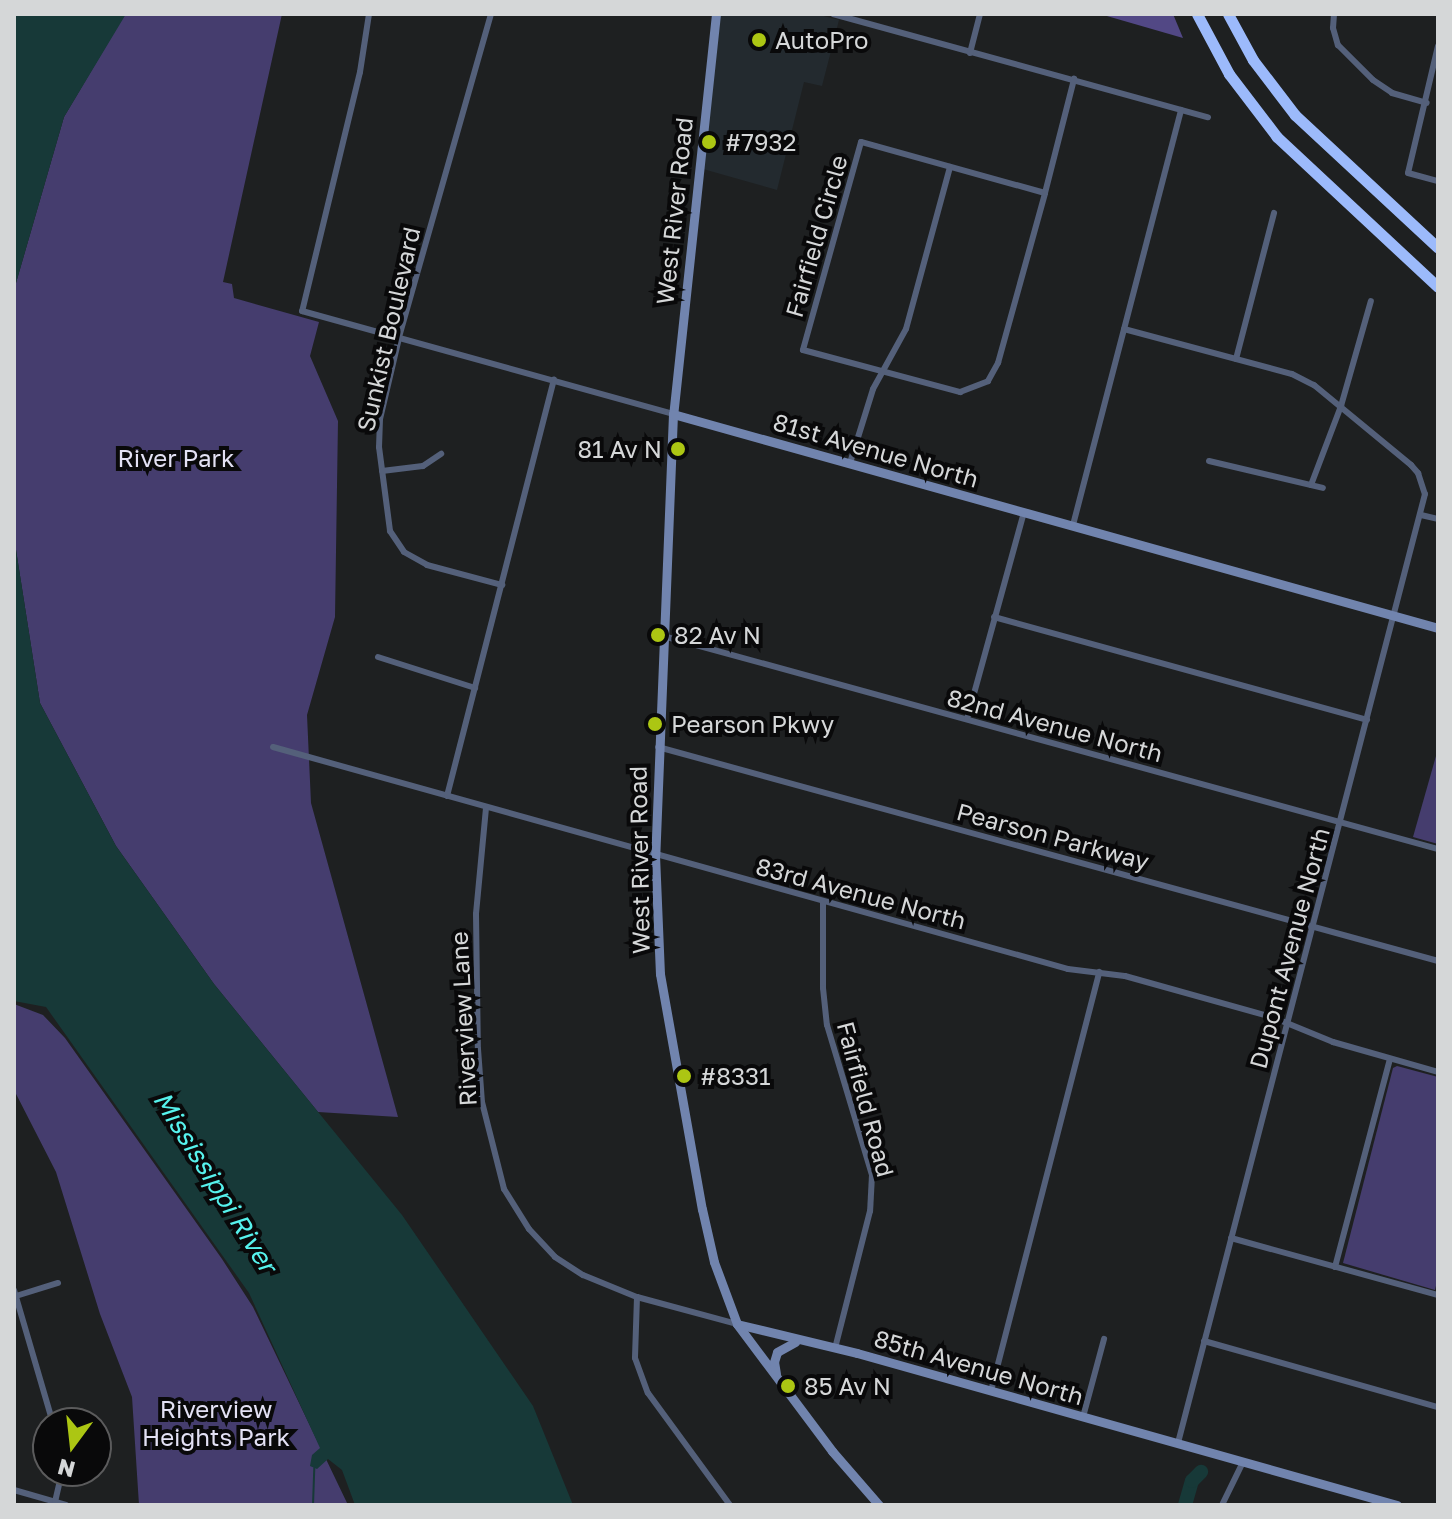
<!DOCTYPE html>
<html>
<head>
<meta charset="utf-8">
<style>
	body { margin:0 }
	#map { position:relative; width:1452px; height:1519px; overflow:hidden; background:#1e2021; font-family:"Golos Text",sans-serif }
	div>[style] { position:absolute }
	.built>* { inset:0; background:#232a2f }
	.green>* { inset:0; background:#453d6e }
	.forest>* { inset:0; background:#524885 }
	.water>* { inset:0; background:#173938 }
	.stream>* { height:2px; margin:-1px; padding:0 1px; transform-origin:1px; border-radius:1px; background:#173938 }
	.river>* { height:14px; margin:-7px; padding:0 7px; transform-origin:7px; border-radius:7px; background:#173938 }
	.street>* { height:6px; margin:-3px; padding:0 3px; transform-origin:3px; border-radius:3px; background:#54607a }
	.secondary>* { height:9px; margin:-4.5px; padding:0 4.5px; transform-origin:4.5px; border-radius:4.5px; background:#7184ae }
	.highway>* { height:11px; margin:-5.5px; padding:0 5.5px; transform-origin:5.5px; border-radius:5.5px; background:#9cbafb }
	.dots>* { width:22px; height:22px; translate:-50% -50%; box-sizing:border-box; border:4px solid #09090a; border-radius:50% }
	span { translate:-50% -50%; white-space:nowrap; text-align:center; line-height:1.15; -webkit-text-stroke:8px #09090a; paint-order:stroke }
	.poi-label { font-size:24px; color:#d5d7d8 }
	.left { translate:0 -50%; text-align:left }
	.right { translate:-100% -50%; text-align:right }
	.street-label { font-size:24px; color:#d5d7d8 }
	.park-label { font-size:24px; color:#e3e1f4 }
	.water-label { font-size:26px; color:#56f2ed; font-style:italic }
	.frame { position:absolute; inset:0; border:16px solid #d5d7d8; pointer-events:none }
	.north { position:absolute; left:32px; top:1407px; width:80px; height:80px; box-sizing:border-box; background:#09090a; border:2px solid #5b5b5c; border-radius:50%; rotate:195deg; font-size:22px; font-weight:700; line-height:32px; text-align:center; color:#d5d7d8 }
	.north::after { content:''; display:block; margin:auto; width:28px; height:36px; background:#acc613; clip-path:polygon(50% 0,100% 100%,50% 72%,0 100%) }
</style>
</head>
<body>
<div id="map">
	<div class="built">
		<i style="clip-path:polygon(721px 14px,816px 14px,839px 20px,822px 86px,804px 82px,777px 190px,703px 169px)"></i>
	</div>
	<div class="green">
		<i style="clip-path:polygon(125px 14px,282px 14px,223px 282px,232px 284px,234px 298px,319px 322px,310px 356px,338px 421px,335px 617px,307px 715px,311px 803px,398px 1117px,318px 1112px,214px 984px,116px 846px,40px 703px,14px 537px,16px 283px,64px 117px)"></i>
		<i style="clip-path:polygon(1438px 749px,1438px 844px,1413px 837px)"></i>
		<i style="clip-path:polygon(14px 1004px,43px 1015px,65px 1038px,222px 1259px,253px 1307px,348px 1505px,139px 1505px,132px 1397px,100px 1314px,56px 1172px,14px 1090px)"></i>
		<i style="clip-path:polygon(1397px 1066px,1438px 1077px,1438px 1277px,1435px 1290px,1343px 1263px,1393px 1068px)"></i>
	</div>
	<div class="forest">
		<i style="clip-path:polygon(1100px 14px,1173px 14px,1183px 38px)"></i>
	</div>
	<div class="water">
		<i style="clip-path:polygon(14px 14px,126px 14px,64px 117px,16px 283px,14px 347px)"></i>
		<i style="clip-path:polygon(14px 537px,40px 703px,116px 846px,214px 984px,402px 1215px,533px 1406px,573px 1505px,355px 1505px,342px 1470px,328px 1459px,317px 1469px,310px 1466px,312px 1455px,320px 1448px,249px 1293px,46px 1007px,14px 1001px)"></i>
	</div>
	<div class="stream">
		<i style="left:313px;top:1505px;width:37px;rotate:-88deg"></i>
	</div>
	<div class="river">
		<i style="left:1185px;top:1505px;width:25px;rotate:-74deg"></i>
		<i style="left:1192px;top:1481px;width:13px;rotate:-45deg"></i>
	</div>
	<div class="street">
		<i style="left:369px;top:14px;width:59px;rotate:98.8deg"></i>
		<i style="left:360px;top:72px;width:246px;rotate:103.6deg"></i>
		<i style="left:302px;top:311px;width:385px;rotate:15.5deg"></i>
		<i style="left:491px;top:14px;width:337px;rotate:105.9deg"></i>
		<i style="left:399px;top:338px;width:83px;rotate:103.2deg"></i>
		<i style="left:380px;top:419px;width:28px;rotate:92deg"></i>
		<i style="left:379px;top:447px;width:85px;rotate:82.5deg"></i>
		<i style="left:390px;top:531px;width:25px;rotate:56deg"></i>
		<i style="left:404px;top:552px;width:26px;rotate:29deg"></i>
		<i style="left:427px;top:565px;width:78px;rotate:14.9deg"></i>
		<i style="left:833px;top:14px;width:389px;rotate:15.4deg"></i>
		<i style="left:1334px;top:14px;width:14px;rotate:94deg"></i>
		<i style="left:1333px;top:28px;width:18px;rotate:74deg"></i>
		<i style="left:1338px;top:45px;width:49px;rotate:45deg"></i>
		<i style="left:1373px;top:80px;width:23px;rotate:34deg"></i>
		<i style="left:1392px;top:93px;width:36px;rotate:16deg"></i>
		<i style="left:1438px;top:46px;width:130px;rotate:103.3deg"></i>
		<i style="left:1408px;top:173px;width:31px;rotate:15deg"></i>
		<i style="left:970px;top:53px;width:40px;rotate:-75.6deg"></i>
		<i style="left:1045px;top:193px;width:191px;rotate:-164.5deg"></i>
		<i style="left:861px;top:142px;width:216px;rotate:105.6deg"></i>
		<i style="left:803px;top:350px;width:163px;rotate:15deg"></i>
		<i style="left:960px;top:392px;width:30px;rotate:-21deg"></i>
		<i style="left:988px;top:381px;width:21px;rotate:-61deg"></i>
		<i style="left:998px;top:363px;width:176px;rotate:-74.5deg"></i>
		<i style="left:1045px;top:193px;width:118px;rotate:-75.7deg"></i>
		<i style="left:1124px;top:329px;width:174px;rotate:15deg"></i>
		<i style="left:1292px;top:374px;width:25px;rotate:27deg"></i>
		<i style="left:1314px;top:385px;width:126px;rotate:39.5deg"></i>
		<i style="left:1411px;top:465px;width:11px;rotate:49deg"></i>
		<i style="left:1418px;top:473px;width:22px;rotate:72deg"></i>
		<i style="left:1425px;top:494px;width:981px;rotate:104.59deg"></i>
		<i style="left:1236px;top:359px;width:151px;rotate:-75.4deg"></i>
		<i style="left:1209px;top:461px;width:117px;rotate:13.3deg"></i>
		<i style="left:850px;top:463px;width:77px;rotate:-72.7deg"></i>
		<i style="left:873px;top:389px;width:68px;rotate:-61.2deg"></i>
		<i style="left:906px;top:329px;width:168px;rotate:-74.8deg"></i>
		<i style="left:382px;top:471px;width:41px;rotate:-7deg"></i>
		<i style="left:423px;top:466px;width:22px;rotate:-34deg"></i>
		<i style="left:1311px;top:485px;width:85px;rotate:-69.2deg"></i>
		<i style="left:1341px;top:406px;width:109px;rotate:-74.1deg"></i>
		<i style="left:1421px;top:515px;width:17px;rotate:13deg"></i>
		<i style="left:1073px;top:525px;width:429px;rotate:-75.4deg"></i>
		<i style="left:994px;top:617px;width:387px;rotate:15.4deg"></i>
		<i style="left:663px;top:636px;width:804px;rotate:15.37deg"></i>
		<i style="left:378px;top:657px;width:102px;rotate:17.7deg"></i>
		<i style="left:967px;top:719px;width:215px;rotate:-74.6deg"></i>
		<i style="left:273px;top:747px;width:825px;rotate:15.6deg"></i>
		<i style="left:1068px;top:969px;width:57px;rotate:7deg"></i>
		<i style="left:1125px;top:976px;width:153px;rotate:15.6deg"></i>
		<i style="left:1272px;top:1017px;width:66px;rotate:22.3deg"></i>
		<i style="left:1333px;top:1042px;width:109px;rotate:15.9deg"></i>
		<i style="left:658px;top:747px;width:809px;rotate:15.34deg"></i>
		<i style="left:447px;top:796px;width:430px;rotate:-75.6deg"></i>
		<i style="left:486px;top:808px;width:106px;rotate:95.4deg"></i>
		<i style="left:476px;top:914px;width:135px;rotate:89.2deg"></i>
		<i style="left:478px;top:1049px;width:53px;rotate:85.7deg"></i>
		<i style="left:482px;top:1102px;width:90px;rotate:75.8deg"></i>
		<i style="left:504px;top:1189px;width:47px;rotate:58deg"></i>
		<i style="left:529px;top:1229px;width:38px;rotate:47deg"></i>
		<i style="left:555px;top:1257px;width:33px;rotate:33deg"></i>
		<i style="left:583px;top:1275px;width:58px;rotate:22.2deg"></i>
		<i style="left:637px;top:1297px;width:104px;rotate:15.1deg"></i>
		<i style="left:823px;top:902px;width:86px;rotate:90deg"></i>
		<i style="left:823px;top:988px;width:37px;rotate:84deg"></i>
		<i style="left:827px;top:1025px;width:157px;rotate:73.3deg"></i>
		<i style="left:872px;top:1175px;width:36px;rotate:93deg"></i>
		<i style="left:870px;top:1211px;width:141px;rotate:104.3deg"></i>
		<i style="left:1231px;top:1238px;width:215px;rotate:15.4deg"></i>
		<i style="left:1335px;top:1267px;width:215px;rotate:-75.2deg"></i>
		<i style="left:14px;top:1290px;width:139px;rotate:73.7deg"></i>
		<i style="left:16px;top:1296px;width:44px;rotate:-17.2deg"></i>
		<i style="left:637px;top:1297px;width:61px;rotate:91.9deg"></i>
		<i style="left:635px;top:1358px;width:37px;rotate:70deg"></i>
		<i style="left:648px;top:1393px;width:139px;rotate:53.8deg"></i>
		<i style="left:1204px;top:1341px;width:243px;rotate:15.8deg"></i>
		<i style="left:991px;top:1391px;width:433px;rotate:-75.5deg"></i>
		<i style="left:1083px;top:1417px;width:81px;rotate:-74.9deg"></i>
		<i style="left:14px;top:1490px;width:54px;rotate:16.1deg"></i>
		<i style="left:55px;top:1502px;width:32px;rotate:-77deg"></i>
		<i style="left:1222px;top:1505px;width:48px;rotate:-64deg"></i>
	</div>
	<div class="secondary">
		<i style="left:716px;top:14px;width:402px;rotate:96.1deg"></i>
		<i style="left:673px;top:414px;width:441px;rotate:92.3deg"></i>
		<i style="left:655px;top:855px;width:119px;rotate:87.6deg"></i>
		<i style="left:660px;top:974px;width:239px;rotate:79.9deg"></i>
		<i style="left:702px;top:1209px;width:54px;rotate:77.2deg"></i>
		<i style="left:714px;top:1262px;width:66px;rotate:69.6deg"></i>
		<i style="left:737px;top:1324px;width:159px;rotate:53.2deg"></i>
		<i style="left:832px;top:1451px;width:72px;rotate:49deg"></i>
		<i style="left:673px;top:414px;width:794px;rotate:15.63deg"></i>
		<i style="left:737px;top:1324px;width:123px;rotate:13.6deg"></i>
		<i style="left:857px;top:1353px;width:561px;rotate:15.72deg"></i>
		<i style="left:776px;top:1374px;width:12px;rotate:-99deg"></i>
		<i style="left:774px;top:1362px;width:10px;rotate:-73deg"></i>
		<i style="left:777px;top:1352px;width:21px;rotate:-29deg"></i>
	</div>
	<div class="highway">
		<i style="left:1197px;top:14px;width:68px;rotate:61.9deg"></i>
		<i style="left:1229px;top:74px;width:79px;rotate:52.7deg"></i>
		<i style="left:1277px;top:137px;width:220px;rotate:43deg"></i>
		<i style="left:1228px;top:14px;width:52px;rotate:61.5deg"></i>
		<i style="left:1253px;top:60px;width:69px;rotate:52.6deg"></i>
		<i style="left:1295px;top:115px;width:195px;rotate:42.9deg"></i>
	</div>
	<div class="dots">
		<i style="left:759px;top:40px;background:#acc613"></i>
		<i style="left:709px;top:142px;background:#acc613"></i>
		<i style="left:678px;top:449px;background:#acc613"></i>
		<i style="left:658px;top:635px;background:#acc613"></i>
		<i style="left:655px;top:724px;background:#acc613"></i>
		<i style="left:684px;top:1076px;background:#acc613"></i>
		<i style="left:788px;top:1386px;background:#acc613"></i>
	</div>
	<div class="poi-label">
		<span class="left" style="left:775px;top:40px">AutoPro</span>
		<span class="left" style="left:725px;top:142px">#7932</span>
		<span class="right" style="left:662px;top:449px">81 Av N</span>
		<span class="left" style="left:674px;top:635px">82 Av N</span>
		<span class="left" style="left:671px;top:724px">Pearson Pkwy</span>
		<span class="left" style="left:700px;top:1076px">#8331</span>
		<span class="left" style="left:804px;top:1386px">85 Av N</span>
	</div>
	<div class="street-label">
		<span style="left:674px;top:211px;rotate:-84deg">West River Road</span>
		<span style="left:816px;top:236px;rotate:-74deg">Fairfield Circle</span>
		<span style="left:388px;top:329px;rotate:-77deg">Sunkist Boulevard</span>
		<span style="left:876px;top:450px;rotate:16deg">81st Avenue North</span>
		<span style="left:1055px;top:725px;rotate:15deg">82nd Avenue North</span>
		<span style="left:1053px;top:836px;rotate:15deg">Pearson Parkway</span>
		<span style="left:639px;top:860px;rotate:-91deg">West River Road</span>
		<span style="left:861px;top:893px;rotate:15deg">83rd Avenue North</span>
		<span style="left:1289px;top:948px;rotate:-75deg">Dupont Avenue North</span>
		<span style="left:463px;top:1019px;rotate:-93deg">Riverview Lane</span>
		<span style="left:866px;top:1099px;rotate:75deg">Fairfield Road</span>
		<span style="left:979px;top:1367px;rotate:16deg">85th Avenue North</span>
	</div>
	<div class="park-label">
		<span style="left:176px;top:458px">River Park</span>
		<span style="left:216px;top:1423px">Riverview<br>Heights Park</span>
	</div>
	<div class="water-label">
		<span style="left:215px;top:1182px;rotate:58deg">Mississippi River</span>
	</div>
	<div class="frame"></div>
	<div class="north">N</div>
</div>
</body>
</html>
